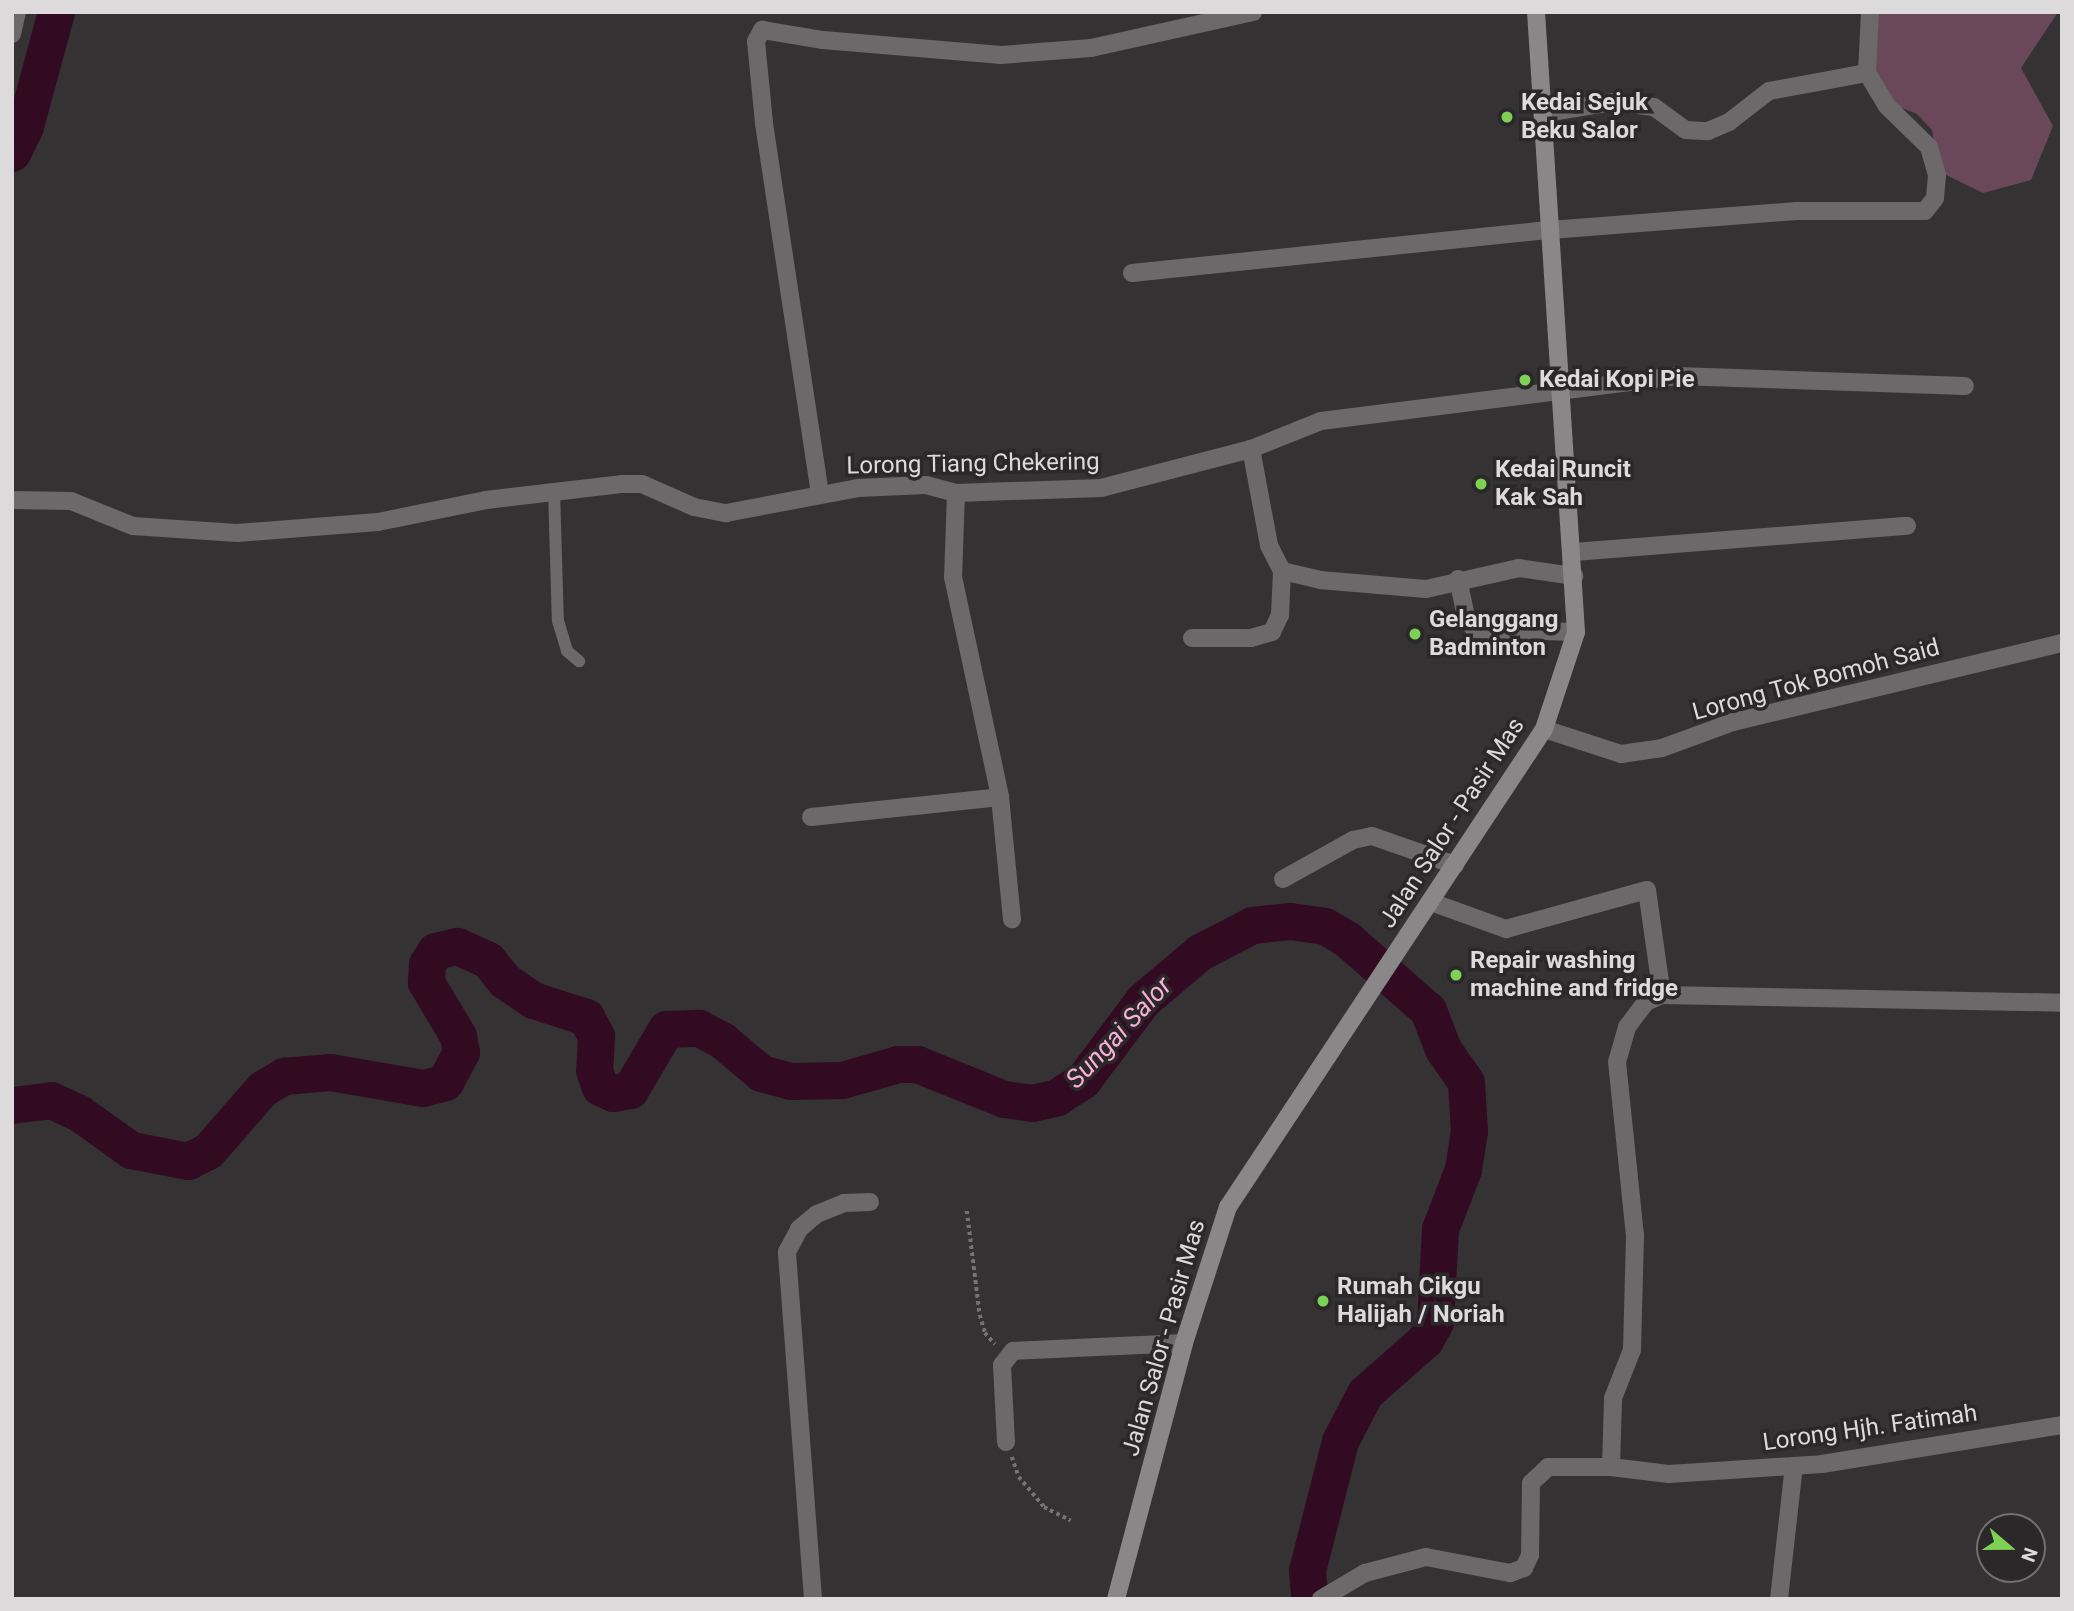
<!DOCTYPE html>
<html>
<head>
<meta charset="utf-8">
<style>
	body { margin:0 }
	#map { position:relative; width:2074px; height:1611px; overflow:hidden; background:#353234; font-family:Roboto,sans-serif }
	div>[style] { position:absolute }
	.green>* { inset:0; background:#6b475a }
	.river>* { height:37px; margin:-18.5px; padding:0 18.5px; transform-origin:18.5px; border-radius:18.5px; background:#320b23 }
	.path>* { height:3.5px; margin-top:-1.75px; transform-origin:0; background:repeating-linear-gradient(90deg,#767375 0 3.5px,transparent 0 7px) }
	.lane>* { height:12px; margin:-6px; padding:0 6px; transform-origin:6px; border-radius:6px; background:#6b696a }
	.street>* { height:18px; margin:-9px; padding:0 9px; transform-origin:9px; border-radius:9px; background:#6b696a }
	.secondary>* { height:18px; margin:-9px; padding:0 9px; transform-origin:9px; border-radius:9px; background:#8a8788 }
	.dots>* { width:19px; height:19px; translate:-50% -50%; box-sizing:border-box; border:4px solid #2b282a; border-radius:50% }
	span { translate:-50% -50%; white-space:nowrap; text-align:center; line-height:1.15; -webkit-text-stroke:7px #2b282a; paint-order:stroke }
	.poi-label { font-size:24px; color:#dddadc; font-weight:700 }
	.left { translate:0 -50%; text-align:left }
	.street-label { font-size:24px; color:#dddadc }
	.water-label { font-size:26px; color:#faafd7; font-style:italic }
	.frame { position:absolute; inset:0; border:14px solid #dddadc; pointer-events:none }
	.north { position:absolute; left:1976px; top:1513px; width:70px; height:70px; box-sizing:border-box; background:#2b282a; border:2px solid #726f71; border-radius:50%; rotate:110deg; font-size:19px; font-weight:700; line-height:28px; text-align:center; color:#dddadc }
	.north::after { content:''; display:block; margin:auto; width:24px; height:32px; background:#7dd154; clip-path:polygon(50% 0,100% 100%,50% 72%,0 100%) }
</style>
</head>
<body>
<div id="map">
	<div class="green">
		<i style="clip-path:polygon(1875px 12px,2058px 12px,2021px 68px,2053px 126px,2031px 180px,1983px 193px,1940px 172px,1932px 130px,1917px 114px,1897px 106px,1874px 68px)"></i>
	</div>
	<div class="river">
		<i style="left:12px;top:153px;width:30px;rotate:-64deg"></i>
		<i style="left:25px;top:126px;width:118px;rotate:-74.8deg"></i>
		<i style="left:12px;top:1105px;width:39px;rotate:-7deg"></i>
		<i style="left:51px;top:1100px;width:31px;rotate:25deg"></i>
		<i style="left:79px;top:1113px;width:64px;rotate:35.4deg"></i>
		<i style="left:131px;top:1150px;width:58px;rotate:10.9deg"></i>
		<i style="left:188px;top:1161px;width:22px;rotate:-27deg"></i>
		<i style="left:208px;top:1151px;width:82px;rotate:-48.9deg"></i>
		<i style="left:262px;top:1089px;width:26px;rotate:-31deg"></i>
		<i style="left:284px;top:1076px;width:46px;rotate:-5deg"></i>
		<i style="left:330px;top:1072px;width:94px;rotate:9.8deg"></i>
		<i style="left:423px;top:1088px;width:23px;rotate:-15deg"></i>
		<i style="left:445px;top:1082px;width:34px;rotate:-62deg"></i>
		<i style="left:461px;top:1052px;width:16px;rotate:-101deg"></i>
		<i style="left:458px;top:1036px;width:63px;rotate:-120.7deg"></i>
		<i style="left:426px;top:982px;width:18px;rotate:-87deg"></i>
		<i style="left:427px;top:964px;width:15px;rotate:-58deg"></i>
		<i style="left:435px;top:951px;width:23px;rotate:-13deg"></i>
		<i style="left:457px;top:946px;width:34px;rotate:24deg"></i>
		<i style="left:488px;top:960px;width:27px;rotate:51deg"></i>
		<i style="left:505px;top:981px;width:34px;rotate:34deg"></i>
		<i style="left:533px;top:1000px;width:56px;rotate:17.8deg"></i>
		<i style="left:586px;top:1017px;width:21px;rotate:62deg"></i>
		<i style="left:596px;top:1036px;width:34px;rotate:93deg"></i>
		<i style="left:594px;top:1070px;width:18px;rotate:71deg"></i>
		<i style="left:600px;top:1087px;width:14px;rotate:25deg"></i>
		<i style="left:613px;top:1093px;width:17px;rotate:-10deg"></i>
		<i style="left:630px;top:1090px;width:71px;rotate:-59.5deg"></i>
		<i style="left:666px;top:1029px;width:33px;rotate:-2deg"></i>
		<i style="left:699px;top:1028px;width:27px;rotate:28deg"></i>
		<i style="left:723px;top:1041px;width:50px;rotate:40.1deg"></i>
		<i style="left:761px;top:1073px;width:30px;rotate:15deg"></i>
		<i style="left:790px;top:1081px;width:52px;rotate:-1.1deg"></i>
		<i style="left:842px;top:1080px;width:58px;rotate:-15.9deg"></i>
		<i style="left:898px;top:1064px;width:19px"></i>
		<i style="left:917px;top:1064px;width:94px;rotate:21.9deg"></i>
		<i style="left:1004px;top:1099px;width:28px;rotate:8deg"></i>
		<i style="left:1032px;top:1103px;width:26px;rotate:-13deg"></i>
		<i style="left:1057px;top:1097px;width:31px;rotate:-33deg"></i>
		<i style="left:1083px;top:1080px;width:100px;rotate:-53.1deg"></i>
		<i style="left:1143px;top:1000px;width:75px;rotate:-40.1deg"></i>
		<i style="left:1200px;top:952px;width:59px;rotate:-27.4deg"></i>
		<i style="left:1252px;top:925px;width:38px;rotate:-6deg"></i>
		<i style="left:1290px;top:921px;width:35px;rotate:8deg"></i>
		<i style="left:1325px;top:926px;width:27px;rotate:31deg"></i>
		<i style="left:1348px;top:940px;width:106px;rotate:41.2deg"></i>
		<i style="left:1428px;top:1010px;width:42px;rotate:69deg"></i>
		<i style="left:1443px;top:1049px;width:40px;rotate:55.1deg"></i>
		<i style="left:1466px;top:1082px;width:49px;rotate:86.5deg"></i>
		<i style="left:1469px;top:1131px;width:38px;rotate:99deg"></i>
		<i style="left:1463px;top:1169px;width:64px;rotate:111deg"></i>
		<i style="left:1440px;top:1229px;width:93px;rotate:93.1deg"></i>
		<i style="left:1435px;top:1322px;width:21px;rotate:119deg"></i>
		<i style="left:1425px;top:1340px;width:80px;rotate:138.5deg"></i>
		<i style="left:1365px;top:1393px;width:54px;rotate:117.5deg"></i>
		<i style="left:1340px;top:1441px;width:133px;rotate:104.3deg"></i>
		<i style="left:1307px;top:1570px;width:23px;rotate:85deg"></i>
		<i style="left:1309px;top:1593px;width:8px;rotate:50deg"></i>
	</div>
	<div class="path">
		<i style="left:967px;top:1211px;width:105px;rotate:82.9deg"></i>
		<i style="left:980px;top:1315px;width:19px;rotate:74deg"></i>
		<i style="left:985px;top:1333px;width:15px;rotate:48deg"></i>
		<i style="left:1012px;top:1457px;width:21px;rotate:71deg"></i>
		<i style="left:1019px;top:1477px;width:39px;rotate:50deg"></i>
		<i style="left:1044px;top:1507px;width:30px;rotate:27deg"></i>
	</div>
	<div class="lane">
		<i style="left:554px;top:490px;width:131px;rotate:88.3deg"></i>
		<i style="left:558px;top:621px;width:31px;rotate:73deg"></i>
		<i style="left:567px;top:651px;width:16px;rotate:40deg"></i>
	</div>
	<div class="street">
		<i style="left:12px;top:34px;width:23px;rotate:-77deg"></i>
		<i style="left:1545px;top:113px;width:69px;rotate:-9.2deg"></i>
		<i style="left:1613px;top:102px;width:41px;rotate:7deg"></i>
		<i style="left:1654px;top:107px;width:39px;rotate:36deg"></i>
		<i style="left:1686px;top:130px;width:22px;rotate:3deg"></i>
		<i style="left:1708px;top:131px;width:23px;rotate:-23deg"></i>
		<i style="left:1729px;top:122px;width:51px;rotate:-37.8deg"></i>
		<i style="left:1769px;top:91px;width:100px;rotate:-10.4deg"></i>
		<i style="left:1867px;top:73px;width:61px;rotate:-87.2deg"></i>
		<i style="left:1132px;top:273px;width:420px;rotate:-5.9deg"></i>
		<i style="left:1550px;top:230px;width:247px;rotate:-4.4deg"></i>
		<i style="left:1796px;top:211px;width:129px"></i>
		<i style="left:1925px;top:211px;width:16px;rotate:-52deg"></i>
		<i style="left:1935px;top:198px;width:23px;rotate:-85deg"></i>
		<i style="left:1937px;top:175px;width:29px;rotate:-106deg"></i>
		<i style="left:1929px;top:147px;width:59px;rotate:-135.7deg"></i>
		<i style="left:1887px;top:106px;width:39px;rotate:-121deg"></i>
		<i style="left:956px;top:493px;width:84px;rotate:92deg"></i>
		<i style="left:953px;top:577px;width:225px;rotate:77.9deg"></i>
		<i style="left:1000px;top:797px;width:123px;rotate:84.4deg"></i>
		<i style="left:820px;top:494px;width:375px;rotate:-98.6deg"></i>
		<i style="left:764px;top:123px;width:82px;rotate:-95.6deg"></i>
		<i style="left:756px;top:41px;width:13px;rotate:-61deg"></i>
		<i style="left:762px;top:30px;width:62px;rotate:9.3deg"></i>
		<i style="left:823px;top:40px;width:179px;rotate:4.8deg"></i>
		<i style="left:1001px;top:55px;width:90px;rotate:-4.4deg"></i>
		<i style="left:1091px;top:48px;width:166px;rotate:-12.5deg"></i>
		<i style="left:12px;top:500px;width:59px;rotate:1deg"></i>
		<i style="left:71px;top:501px;width:67px;rotate:22deg"></i>
		<i style="left:133px;top:526px;width:104px;rotate:3.9deg"></i>
		<i style="left:237px;top:533px;width:141px;rotate:-4.5deg"></i>
		<i style="left:378px;top:522px;width:110px;rotate:-11.5deg"></i>
		<i style="left:486px;top:500px;width:138px;rotate:-6.7deg"></i>
		<i style="left:623px;top:484px;width:19px"></i>
		<i style="left:642px;top:484px;width:57px;rotate:23.9deg"></i>
		<i style="left:694px;top:507px;width:33px;rotate:11deg"></i>
		<i style="left:726px;top:513px;width:134px;rotate:-10.7deg"></i>
		<i style="left:858px;top:488px;width:68px;rotate:-2.5deg"></i>
		<i style="left:926px;top:485px;width:31px;rotate:15deg"></i>
		<i style="left:956px;top:493px;width:145px;rotate:-2deg"></i>
		<i style="left:1101px;top:488px;width:155px;rotate:-14.6deg"></i>
		<i style="left:1251px;top:449px;width:75px;rotate:-21.8deg"></i>
		<i style="left:1321px;top:421px;width:359px;rotate:-7.2deg"></i>
		<i style="left:1677px;top:376px;width:288px;rotate:2deg"></i>
		<i style="left:1574px;top:552px;width:334px;rotate:-4.5deg"></i>
		<i style="left:1282px;top:571px;width:39px;rotate:13deg"></i>
		<i style="left:1320px;top:580px;width:106px;rotate:4.9deg"></i>
		<i style="left:1426px;top:589px;width:95px;rotate:-12.7deg"></i>
		<i style="left:1519px;top:568px;width:56px;rotate:8.3deg"></i>
		<i style="left:1458px;top:579px;width:39px;rotate:78deg"></i>
		<i style="left:1466px;top:617px;width:14px;rotate:56deg"></i>
		<i style="left:1474px;top:629px;width:102px;rotate:1.7deg"></i>
		<i style="left:1192px;top:638px;width:59px"></i>
		<i style="left:1251px;top:638px;width:22px;rotate:-16deg"></i>
		<i style="left:1272px;top:632px;width:19px;rotate:-65deg"></i>
		<i style="left:1280px;top:615px;width:44px;rotate:-87.4deg"></i>
		<i style="left:1282px;top:571px;width:29px;rotate:-117deg"></i>
		<i style="left:1269px;top:545px;width:98px;rotate:-100.6deg"></i>
		<i style="left:1544px;top:729px;width:81px;rotate:18deg"></i>
		<i style="left:1621px;top:754px;width:41px;rotate:-8.3deg"></i>
		<i style="left:1662px;top:748px;width:76px;rotate:-20.1deg"></i>
		<i style="left:1733px;top:722px;width:338px;rotate:-13.5deg"></i>
		<i style="left:811px;top:817px;width:190px;rotate:-6deg"></i>
		<i style="left:1283px;top:879px;width:80px;rotate:-29.1deg"></i>
		<i style="left:1353px;top:840px;width:19px;rotate:-12deg"></i>
		<i style="left:1372px;top:836px;width:88px;rotate:19.3deg"></i>
		<i style="left:1431px;top:902px;width:80px;rotate:19.8deg"></i>
		<i style="left:1506px;top:929px;width:146px;rotate:-15.5deg"></i>
		<i style="left:1647px;top:890px;width:106px;rotate:81.9deg"></i>
		<i style="left:1006px;top:1442px;width:77px;rotate:-93deg"></i>
		<i style="left:1002px;top:1365px;width:18px;rotate:-52deg"></i>
		<i style="left:1013px;top:1351px;width:171px;rotate:-2.7deg"></i>
		<i style="left:1611px;top:1467px;width:69px;rotate:-88.3deg"></i>
		<i style="left:1613px;top:1398px;width:52px;rotate:-68.4deg"></i>
		<i style="left:1632px;top:1350px;width:114px;rotate:-88.5deg"></i>
		<i style="left:1635px;top:1236px;width:175px;rotate:-95.9deg"></i>
		<i style="left:1617px;top:1062px;width:36px;rotate:-74deg"></i>
		<i style="left:1627px;top:1027px;width:31px;rotate:-53deg"></i>
		<i style="left:1646px;top:1002px;width:17px;rotate:-24deg"></i>
		<i style="left:1662px;top:995px;width:400px;rotate:1.1deg"></i>
		<i style="left:813px;top:1599px;width:348px;rotate:-94.3deg"></i>
		<i style="left:787px;top:1252px;width:26px;rotate:-62deg"></i>
		<i style="left:799px;top:1229px;width:23px;rotate:-40deg"></i>
		<i style="left:817px;top:1214px;width:29px;rotate:-22deg"></i>
		<i style="left:844px;top:1203px;width:26px;rotate:-2deg"></i>
		<i style="left:1321px;top:1599px;width:51px;rotate:-30.6deg"></i>
		<i style="left:1365px;top:1573px;width:63px;rotate:-14.7deg"></i>
		<i style="left:1426px;top:1557px;width:86px;rotate:10.8deg"></i>
		<i style="left:1510px;top:1573px;width:15px;rotate:-20deg"></i>
		<i style="left:1524px;top:1568px;width:14px;rotate:-65deg"></i>
		<i style="left:1530px;top:1555px;width:72px;rotate:-89.2deg"></i>
		<i style="left:1531px;top:1483px;width:23px;rotate:-43deg"></i>
		<i style="left:1548px;top:1467px;width:63px"></i>
		<i style="left:1611px;top:1467px;width:58px;rotate:6.9deg"></i>
		<i style="left:1669px;top:1474px;width:153px;rotate:-3.7deg"></i>
		<i style="left:1822px;top:1464px;width:243px;rotate:-9.2deg"></i>
		<i style="left:1779px;top:1599px;width:134px;rotate:-83.6deg"></i>
	</div>
	<div class="secondary">
		<i style="left:1116px;top:1599px;width:265px;rotate:-75.1deg"></i>
		<i style="left:1184px;top:1343px;width:143px;rotate:-72.1deg"></i>
		<i style="left:1228px;top:1207px;width:573px;rotate:-56.53deg"></i>
		<i style="left:1544px;top:729px;width:102px;rotate:-71.7deg"></i>
		<i style="left:1576px;top:632px;width:621px;rotate:-93.69deg"></i>
	</div>
	<div class="dots">
		<i style="left:1507px;top:117px;background:#7dd154"></i>
		<i style="left:1525px;top:380px;background:#7dd154"></i>
		<i style="left:1481px;top:484px;background:#7dd154"></i>
		<i style="left:1415px;top:634px;background:#7dd154"></i>
		<i style="left:1456px;top:975px;background:#7dd154"></i>
		<i style="left:1323px;top:1301px;background:#7dd154"></i>
	</div>
	<div class="poi-label">
		<span class="left" style="left:1521px;top:117px">Kedai Sejuk<br>Beku Salor</span>
		<span class="left" style="left:1539px;top:380px">Kedai Kopi Pie</span>
		<span class="left" style="left:1495px;top:484px">Kedai Runcit<br>Kak Sah</span>
		<span class="left" style="left:1429px;top:634px">Gelanggang<br>Badminton</span>
		<span class="left" style="left:1470px;top:975px">Repair washing<br>machine and fridge</span>
		<span class="left" style="left:1337px;top:1301px">Rumah Cikgu<br>Halijah / Noriah</span>
	</div>
	<div class="street-label">
		<span style="left:973px;top:464px;rotate:-1deg">Lorong Tiang Chekering</span>
		<span style="left:1816px;top:680px;rotate:-15deg">Lorong Tok Bomoh Said</span>
		<span style="left:1452px;top:823px;rotate:-57deg">Jalan Salor - Pasir Mas</span>
		<span style="left:1164px;top:1338px;rotate:-74deg">Jalan Salor - Pasir Mas</span>
		<span style="left:1870px;top:1428px;rotate:-8deg">Lorong Hjh. Fatimah</span>
	</div>
	<div class="water-label">
		<span style="left:1119px;top:1033px;rotate:-47deg">Sungai Salor</span>
	</div>
	<div class="frame"></div>
	<div class="north">N</div>
</div>
</body>
</html>
